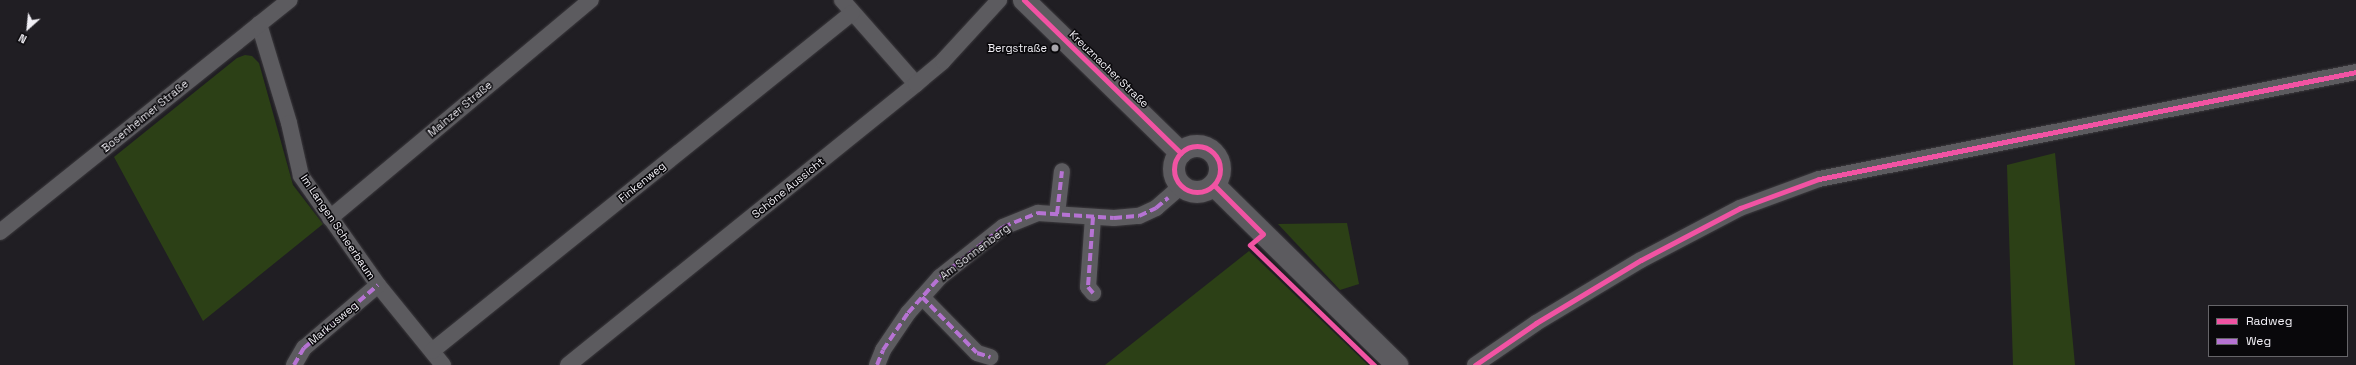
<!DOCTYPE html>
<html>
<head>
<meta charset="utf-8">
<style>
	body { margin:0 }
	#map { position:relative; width:2356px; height:365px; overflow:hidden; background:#201e23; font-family:"Space Grotesk",sans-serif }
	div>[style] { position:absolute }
	.green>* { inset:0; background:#2c4016 }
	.roads { filter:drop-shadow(0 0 1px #3c3a3e) drop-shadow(0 0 1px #3c3a3e) }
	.street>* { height:16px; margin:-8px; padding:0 8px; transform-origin:8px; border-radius:8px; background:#5c5b5f }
	.secondary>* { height:22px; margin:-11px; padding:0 11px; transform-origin:11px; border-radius:11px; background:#5c5b5f }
	.secondary>.ring { margin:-11px; padding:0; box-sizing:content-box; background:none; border:22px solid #5c5b5f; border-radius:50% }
	.quiet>* { height:4px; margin-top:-2px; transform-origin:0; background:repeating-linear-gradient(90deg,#b673d3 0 8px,transparent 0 12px) }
	.cycleway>* { height:5px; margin:-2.5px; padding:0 2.5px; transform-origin:2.5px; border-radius:2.5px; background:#f153a3 }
	.cycleway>.ring { margin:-2.5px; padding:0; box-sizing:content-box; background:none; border:5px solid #f153a3; border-radius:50% }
	.dots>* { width:11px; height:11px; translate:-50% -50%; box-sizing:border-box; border:2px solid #09080b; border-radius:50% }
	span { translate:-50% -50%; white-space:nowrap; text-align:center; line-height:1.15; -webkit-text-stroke:3px #09080b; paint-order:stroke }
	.poi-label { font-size:11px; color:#f2f0f6 }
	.right { translate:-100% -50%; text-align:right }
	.street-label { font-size:11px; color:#f2f0f6 }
	.legend { position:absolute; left:2208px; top:305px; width:140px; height:52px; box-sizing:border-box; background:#09080b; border:1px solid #666569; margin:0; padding:5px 7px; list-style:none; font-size:12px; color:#f2f0f6 }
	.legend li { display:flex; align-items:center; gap:8px; height:20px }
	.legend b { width:20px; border:1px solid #666569 }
	.north { position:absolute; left:8px; top:8px; width:40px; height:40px; -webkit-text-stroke:3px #09080b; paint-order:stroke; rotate:207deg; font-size:11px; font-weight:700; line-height:16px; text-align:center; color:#f2f0f6 }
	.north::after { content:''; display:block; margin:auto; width:14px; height:18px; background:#f2f0f6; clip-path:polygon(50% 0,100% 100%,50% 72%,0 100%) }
</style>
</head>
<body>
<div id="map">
	<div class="green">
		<i style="clip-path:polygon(245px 55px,252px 56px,259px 63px,293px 185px,323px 224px,203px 321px,114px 157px,237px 58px)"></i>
		<i style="clip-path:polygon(2055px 153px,2075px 365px,2013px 365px,2007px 165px)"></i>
		<i style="clip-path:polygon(1347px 223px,1359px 284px,1340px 290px,1278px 224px)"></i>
		<i style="clip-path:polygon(1249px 251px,1368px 365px,1105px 365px)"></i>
	</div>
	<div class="roads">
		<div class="street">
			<i style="left:842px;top:0;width:112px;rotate:48.6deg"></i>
			<i style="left:259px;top:24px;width:103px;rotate:73.1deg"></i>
			<i style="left:289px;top:123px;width:54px;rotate:77.2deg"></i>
			<i style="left:301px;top:176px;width:133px;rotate:54.8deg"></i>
			<i style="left:378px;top:285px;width:103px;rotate:50.9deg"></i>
			<i style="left:1057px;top:214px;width:43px;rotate:-83.4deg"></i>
			<i style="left:1093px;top:217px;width:70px;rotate:94.1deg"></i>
			<i style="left:1088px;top:287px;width:8px;rotate:50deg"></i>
			<i style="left:330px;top:218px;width:340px;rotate:-39.9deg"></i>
			<i style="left:0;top:232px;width:371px;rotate:-38.7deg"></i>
			<i style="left:922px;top:297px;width:78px;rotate:45.5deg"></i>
			<i style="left:977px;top:353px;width:14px;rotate:17deg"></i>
			<i style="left:432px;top:351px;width:539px;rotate:-38.83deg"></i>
			<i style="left:294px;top:365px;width:20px;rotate:-60deg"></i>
			<i style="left:304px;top:348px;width:97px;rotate:-40.4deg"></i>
			<i style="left:568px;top:365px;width:447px;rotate:-38.9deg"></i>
			<i style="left:916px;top:84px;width:35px;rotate:-40deg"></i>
			<i style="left:943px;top:61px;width:83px;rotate:-47.4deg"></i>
			<i style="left:877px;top:365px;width:16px;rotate:-68deg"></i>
			<i style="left:883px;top:350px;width:45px;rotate:-56deg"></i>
			<i style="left:908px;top:313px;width:48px;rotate:-48.4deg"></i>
			<i style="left:940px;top:277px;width:80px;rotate:-38.4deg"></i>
			<i style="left:1003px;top:227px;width:38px;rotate:-22deg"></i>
			<i style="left:1038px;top:213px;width:76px;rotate:3.8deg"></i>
			<i style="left:1114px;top:218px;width:25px;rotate:-5deg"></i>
			<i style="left:1139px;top:216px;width:19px;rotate:-25deg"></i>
			<i style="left:1156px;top:208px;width:33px;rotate:-41deg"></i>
			<i style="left:1475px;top:365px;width:74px;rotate:-34.5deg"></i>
			<i style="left:1536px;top:323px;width:122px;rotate:-31deg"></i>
			<i style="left:1641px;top:260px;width:112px;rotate:-27.7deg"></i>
			<i style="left:1740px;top:208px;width:84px;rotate:-20.2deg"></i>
			<i style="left:1819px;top:179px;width:548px;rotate:-11.27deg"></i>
		</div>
		<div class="secondary">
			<i style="left:1024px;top:0;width:219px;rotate:44.3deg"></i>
			<i class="ring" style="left:1174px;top:146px;width:24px;height:24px"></i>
			<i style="left:1214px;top:185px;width:257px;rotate:44.5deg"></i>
		</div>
	</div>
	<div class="quiet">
		<i style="left:1057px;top:214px;width:43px;rotate:-83.4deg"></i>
		<i style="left:1093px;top:217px;width:70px;rotate:94.1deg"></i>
		<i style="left:1088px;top:287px;width:8px;rotate:50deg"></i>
		<i style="left:922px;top:297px;width:78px;rotate:45.5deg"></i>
		<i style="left:977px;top:353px;width:14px;rotate:17deg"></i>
		<i style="left:294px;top:365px;width:20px;rotate:-60deg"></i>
		<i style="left:304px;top:348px;width:97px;rotate:-40.4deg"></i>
		<i style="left:877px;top:365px;width:16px;rotate:-68deg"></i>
		<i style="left:883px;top:350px;width:45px;rotate:-56deg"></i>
		<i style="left:908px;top:313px;width:48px;rotate:-48.4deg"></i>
		<i style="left:940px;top:277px;width:80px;rotate:-38.4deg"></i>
		<i style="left:1003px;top:227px;width:38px;rotate:-22deg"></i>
		<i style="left:1038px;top:213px;width:76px;rotate:3.8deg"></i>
		<i style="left:1114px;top:218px;width:25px;rotate:-5deg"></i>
		<i style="left:1139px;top:216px;width:19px;rotate:-25deg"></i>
		<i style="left:1156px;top:208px;width:16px;rotate:-40deg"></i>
	</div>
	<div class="cycleway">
		<i style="left:1024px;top:0;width:219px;rotate:44.3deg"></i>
		<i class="ring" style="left:1174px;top:146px;width:41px;height:41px"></i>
		<i style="left:1214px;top:185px;width:69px;rotate:45deg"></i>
		<i style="left:1263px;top:234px;width:17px;rotate:140deg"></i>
		<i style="left:1250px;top:245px;width:173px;rotate:44.1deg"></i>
		<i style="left:1475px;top:365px;width:74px;rotate:-34.5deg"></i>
		<i style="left:1536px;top:323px;width:122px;rotate:-31deg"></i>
		<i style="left:1641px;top:260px;width:112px;rotate:-27.7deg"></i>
		<i style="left:1740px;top:208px;width:84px;rotate:-20.2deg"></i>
		<i style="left:1819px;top:179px;width:548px;rotate:-11.27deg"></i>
	</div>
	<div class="dots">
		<i style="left:1055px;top:48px;background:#a8a6ac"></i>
	</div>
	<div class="poi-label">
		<span class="right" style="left:1047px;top:48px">Bergstraße</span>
	</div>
	<div class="street-label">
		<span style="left:1109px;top:69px;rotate:44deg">Kreuznacher Straße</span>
		<span style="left:460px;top:109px;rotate:-40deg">Mainzer Straße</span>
		<span style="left:145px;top:116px;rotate:-39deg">Bosenheimer Straße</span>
		<span style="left:642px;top:182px;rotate:-39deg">Finkenweg</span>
		<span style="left:788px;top:188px;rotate:-39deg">Schöne Aussicht</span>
		<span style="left:338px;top:227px;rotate:56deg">Im Langen Scheerbaum</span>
		<span style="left:975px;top:252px;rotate:-37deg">Am Sonnenberg</span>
		<span style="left:333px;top:323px;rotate:-40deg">Markusweg</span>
	</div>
	<ul class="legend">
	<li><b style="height:5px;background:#f153a3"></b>Radweg</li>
	<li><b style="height:5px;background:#b673d3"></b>Weg</li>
	</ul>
	<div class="north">N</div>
</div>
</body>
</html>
